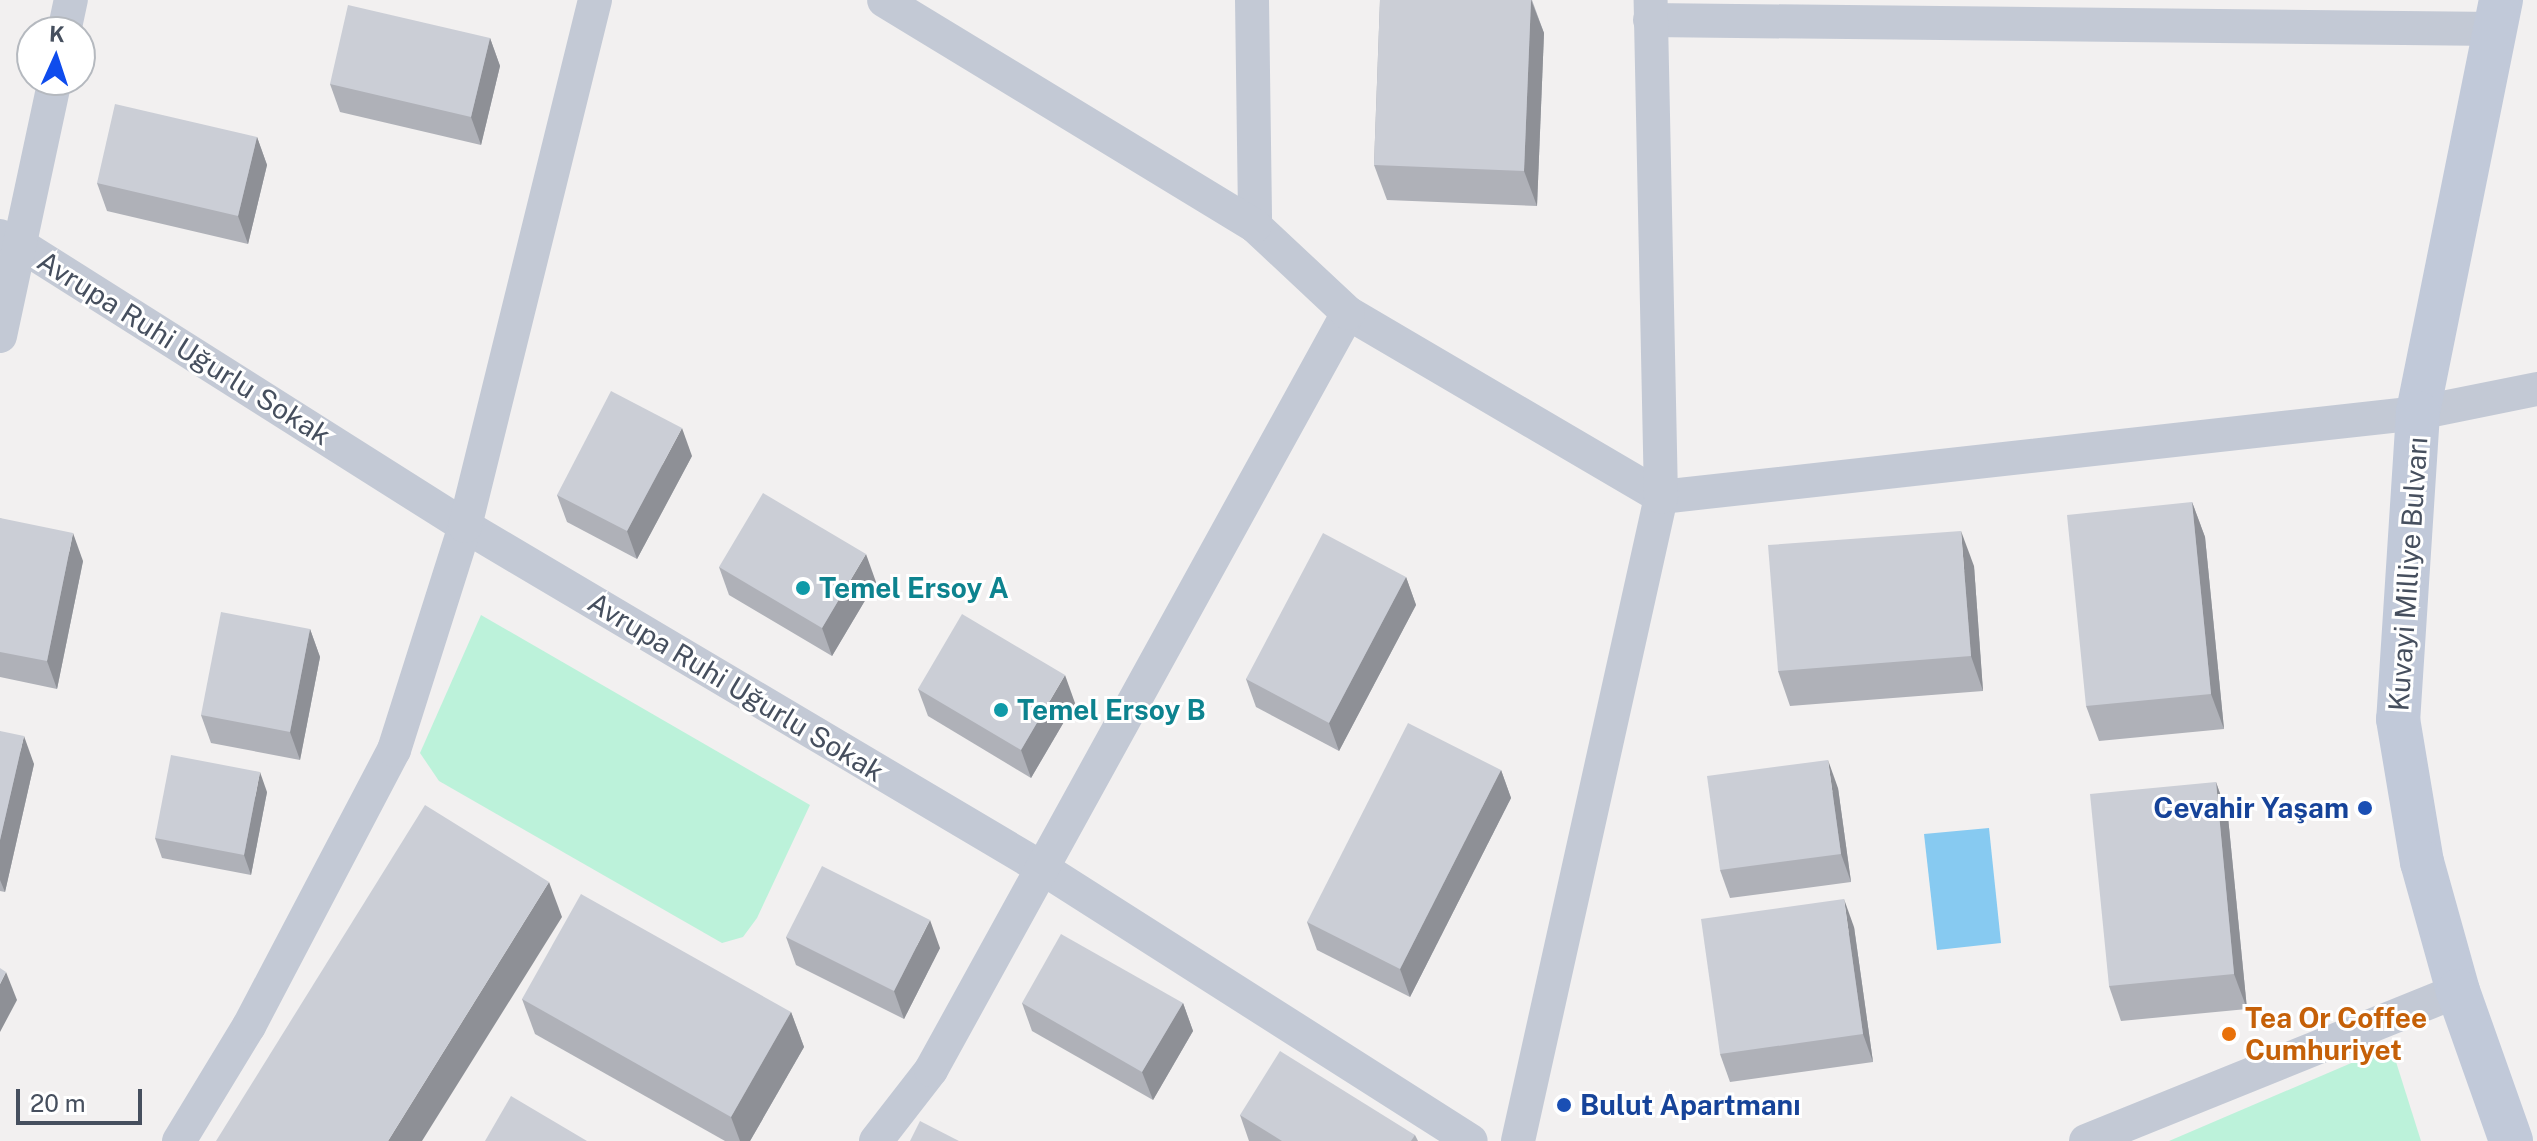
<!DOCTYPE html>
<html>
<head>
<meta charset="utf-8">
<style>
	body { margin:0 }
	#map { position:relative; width:2537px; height:1141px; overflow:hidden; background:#f2f0f0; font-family:"Public Sans",sans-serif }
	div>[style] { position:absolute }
	.green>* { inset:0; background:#bcf2da }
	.water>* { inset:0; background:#87caf1 }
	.street>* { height:34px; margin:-17px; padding:0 17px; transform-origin:17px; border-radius:17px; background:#c3c9d5 }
	.secondary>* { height:44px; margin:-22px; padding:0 22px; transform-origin:22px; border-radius:22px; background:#c1c9d9 }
	.wall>* { inset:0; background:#afb1b8 }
	.shaded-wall>* { inset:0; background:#8e9096 }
	.building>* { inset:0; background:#cbced6 }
	.dots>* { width:22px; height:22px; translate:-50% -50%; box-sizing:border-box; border:4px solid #fff; border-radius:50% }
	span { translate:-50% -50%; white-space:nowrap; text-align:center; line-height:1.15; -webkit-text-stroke:6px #fff; paint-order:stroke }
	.street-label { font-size:28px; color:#464f5e }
	.culture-label { font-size:28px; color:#0d838f; font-weight:700 }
	.left { translate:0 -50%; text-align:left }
	.transit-label { font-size:28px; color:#164399; font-weight:700 }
	.right { translate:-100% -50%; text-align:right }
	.food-label { font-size:28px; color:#c56008; font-weight:700 }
	.north { position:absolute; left:16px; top:16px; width:80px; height:80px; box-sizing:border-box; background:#fff; border:2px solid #b5b9bf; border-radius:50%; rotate:3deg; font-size:22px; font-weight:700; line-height:32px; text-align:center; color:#464f5e }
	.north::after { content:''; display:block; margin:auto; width:28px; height:36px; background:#0f4ced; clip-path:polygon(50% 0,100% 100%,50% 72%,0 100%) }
	.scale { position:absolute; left:16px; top:1089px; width:126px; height:36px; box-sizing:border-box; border:4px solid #464f5e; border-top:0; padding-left:10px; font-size:24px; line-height:28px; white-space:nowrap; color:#464f5e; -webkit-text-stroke:6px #fff; paint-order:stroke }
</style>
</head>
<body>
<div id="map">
	<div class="green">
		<i style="clip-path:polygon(481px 615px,810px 805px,757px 918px,743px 937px,722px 943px,439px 781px,420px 753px)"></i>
		<i style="clip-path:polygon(2391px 1046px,2421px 1141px,2169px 1141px)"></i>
	</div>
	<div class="water">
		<i style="clip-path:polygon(1989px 828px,2001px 943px,1937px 950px,1924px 834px)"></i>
	</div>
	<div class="street">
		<i style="left:1252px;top:0;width:226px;rotate:89.2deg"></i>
		<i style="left:1650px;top:20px;width:847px;rotate:0.61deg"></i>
		<i style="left:64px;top:32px;width:33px;rotate:-78deg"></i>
		<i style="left:0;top:236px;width:24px;rotate:24deg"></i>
		<i style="left:22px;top:246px;width:524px;rotate:32.3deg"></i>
		<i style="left:465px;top:526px;width:671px;rotate:30.66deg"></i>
		<i style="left:1042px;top:868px;width:508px;rotate:32.47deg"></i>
		<i style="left:1348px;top:313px;width:363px;rotate:30.4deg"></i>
		<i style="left:1661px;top:497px;width:762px;rotate:-6.33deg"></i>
		<i style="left:2418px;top:413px;width:121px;rotate:-11.4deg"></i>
		<i style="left:0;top:336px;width:262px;rotate:-77.9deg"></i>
		<i style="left:179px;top:1141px;width:135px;rotate:-58.7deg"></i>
		<i style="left:249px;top:1026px;width:312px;rotate:-62.3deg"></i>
		<i style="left:394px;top:750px;width:235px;rotate:-72.4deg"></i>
		<i style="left:465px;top:526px;width:542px;rotate:-76.12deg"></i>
		<i style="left:876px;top:1141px;width:90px;rotate:-52.2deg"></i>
		<i style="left:931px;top:1070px;width:864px;rotate:-61.15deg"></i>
		<i style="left:1348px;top:313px;width:127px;rotate:-136.9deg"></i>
		<i style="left:1255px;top:226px;width:434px;rotate:-148.7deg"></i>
		<i style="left:1518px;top:1141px;width:660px;rotate:-77.48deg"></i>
		<i style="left:1661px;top:497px;width:497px;rotate:-91.2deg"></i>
		<i style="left:2086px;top:1141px;width:401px;rotate:-22deg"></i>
	</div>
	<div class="secondary">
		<i style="left:2501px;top:0;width:421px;rotate:101.4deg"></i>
		<i style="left:2418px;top:413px;width:307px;rotate:93.7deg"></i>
		<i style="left:2398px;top:719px;width:145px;rotate:80.5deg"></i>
		<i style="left:2422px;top:862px;width:134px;rotate:74.4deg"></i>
		<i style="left:2458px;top:991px;width:159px;rotate:70.5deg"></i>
	</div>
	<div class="wall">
		<i style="clip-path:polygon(1380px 0,1532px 0,1544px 33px,1537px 206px,1387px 200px,1374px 165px)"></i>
		<i style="clip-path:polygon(490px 38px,500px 66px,481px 145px,340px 112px,330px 84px)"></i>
		<i style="clip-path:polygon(257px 137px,267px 165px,248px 244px,107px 211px,97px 183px)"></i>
		<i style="clip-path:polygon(692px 456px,637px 559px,567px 522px,557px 495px)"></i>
		<i style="clip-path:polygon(2192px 502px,2205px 537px,2224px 729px,2099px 741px,2086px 706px)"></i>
		<i style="clip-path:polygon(0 518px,83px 561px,57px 689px,0 677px)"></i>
		<i style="clip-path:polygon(1974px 566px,1983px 691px,1790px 706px,1778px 671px)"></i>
		<i style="clip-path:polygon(719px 567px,876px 582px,832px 656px,729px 595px)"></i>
		<i style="clip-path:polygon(1406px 577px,1416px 605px,1339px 751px,1256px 707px,1246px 679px)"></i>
		<i style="clip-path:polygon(310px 629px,320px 657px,300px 760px,211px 743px,201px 715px)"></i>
		<i style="clip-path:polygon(918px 689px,1075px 703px,1031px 778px,928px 716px)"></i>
		<i style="clip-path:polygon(0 731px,34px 764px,5px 892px,0 891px)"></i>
		<i style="clip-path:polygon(1501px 770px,1511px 798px,1410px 997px,1317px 950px,1307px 922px)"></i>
		<i style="clip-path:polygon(2216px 782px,2228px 817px,2247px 1009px,2121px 1021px,2109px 986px)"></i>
		<i style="clip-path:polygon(1838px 788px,1851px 882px,1730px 898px,1720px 870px)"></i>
		<i style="clip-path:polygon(267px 792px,251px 875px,162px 858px,155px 838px)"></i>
		<i style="clip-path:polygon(1854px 927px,1873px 1062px,1730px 1082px,1720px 1054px)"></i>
		<i style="clip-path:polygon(786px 937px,940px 948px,904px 1019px,796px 965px)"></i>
		<i style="clip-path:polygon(522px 999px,791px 1012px,804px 1047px,750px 1141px,725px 1141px,535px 1034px)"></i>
		<i style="clip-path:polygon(1022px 1003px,1183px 1003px,1193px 1031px,1153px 1100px,1032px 1031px)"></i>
		<i style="clip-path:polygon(1240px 1115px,1415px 1135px,1418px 1141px,1249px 1141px)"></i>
	</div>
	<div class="shaded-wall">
		<i style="clip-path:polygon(1531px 0,1544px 33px,1537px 206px,1524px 171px)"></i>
		<i style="clip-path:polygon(490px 38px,500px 66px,481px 145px,471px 117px)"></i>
		<i style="clip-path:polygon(257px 137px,267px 165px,248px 244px,238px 216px)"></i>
		<i style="clip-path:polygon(682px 428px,692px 456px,637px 559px,627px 531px)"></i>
		<i style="clip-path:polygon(2192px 502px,2205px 537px,2224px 729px,2211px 694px)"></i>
		<i style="clip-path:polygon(1961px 531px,1974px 566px,1983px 691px,1971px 656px)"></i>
		<i style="clip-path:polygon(73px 533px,83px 561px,57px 689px,47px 661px)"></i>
		<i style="clip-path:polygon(866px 554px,876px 582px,832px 656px,822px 628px)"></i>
		<i style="clip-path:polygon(1406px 577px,1416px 605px,1339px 751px,1329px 723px)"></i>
		<i style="clip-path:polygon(310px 629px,320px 657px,300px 760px,290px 732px)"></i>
		<i style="clip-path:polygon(1065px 675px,1075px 703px,1031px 778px,1021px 750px)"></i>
		<i style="clip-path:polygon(24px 736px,34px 764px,5px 892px,0 880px,0 840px)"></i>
		<i style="clip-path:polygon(1828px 760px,1838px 788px,1851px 882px,1841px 854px)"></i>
		<i style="clip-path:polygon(1501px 770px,1511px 798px,1410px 997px,1400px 969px)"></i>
		<i style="clip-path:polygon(260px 772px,267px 792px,251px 875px,244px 855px)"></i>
		<i style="clip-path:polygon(2216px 782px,2228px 817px,2247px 1009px,2234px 974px)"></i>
		<i style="clip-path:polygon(549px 882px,562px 917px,422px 1141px,388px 1141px)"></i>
		<i style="clip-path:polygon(1844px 899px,1854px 927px,1873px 1062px,1863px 1034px)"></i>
		<i style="clip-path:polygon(930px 920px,940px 948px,904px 1019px,894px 991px)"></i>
		<i style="clip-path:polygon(6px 972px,17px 1000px,0 1032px,0 984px)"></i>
		<i style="clip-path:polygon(1183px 1003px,1193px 1031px,1153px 1100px,1142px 1072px)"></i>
		<i style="clip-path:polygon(791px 1012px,804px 1047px,750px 1141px,740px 1141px,731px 1117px)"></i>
	</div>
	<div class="building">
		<i style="clip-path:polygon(1380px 0,1531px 0,1524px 171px,1374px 165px)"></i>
		<i style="clip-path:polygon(348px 5px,490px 38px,471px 117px,330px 84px)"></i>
		<i style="clip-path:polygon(115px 104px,257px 137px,238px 216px,97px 183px)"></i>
		<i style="clip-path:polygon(611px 391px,682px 428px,627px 531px,557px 495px)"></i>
		<i style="clip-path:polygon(763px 493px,866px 554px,822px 628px,719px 567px)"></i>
		<i style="clip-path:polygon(2192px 502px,2211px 694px,2086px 706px,2067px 515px)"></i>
		<i style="clip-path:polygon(0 518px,73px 533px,47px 661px,0 652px)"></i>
		<i style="clip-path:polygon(1961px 531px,1971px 656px,1778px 671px,1768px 545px)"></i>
		<i style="clip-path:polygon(1323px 533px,1406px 577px,1329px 723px,1246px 679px)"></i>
		<i style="clip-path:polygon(221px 612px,310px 629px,290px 732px,201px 715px)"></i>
		<i style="clip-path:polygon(962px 614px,1065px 675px,1021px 750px,918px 689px)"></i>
		<i style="clip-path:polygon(1408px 723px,1501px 770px,1400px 969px,1307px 922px)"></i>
		<i style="clip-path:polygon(0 731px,24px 736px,0 840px)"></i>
		<i style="clip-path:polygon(171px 755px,260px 772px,244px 855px,155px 838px)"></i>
		<i style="clip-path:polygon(1828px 760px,1841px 854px,1720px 870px,1707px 776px)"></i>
		<i style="clip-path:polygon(2216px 782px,2234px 974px,2109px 986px,2090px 794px)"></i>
		<i style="clip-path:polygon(425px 805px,549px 882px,388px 1141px,216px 1141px)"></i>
		<i style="clip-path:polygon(822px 866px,930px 920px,894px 991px,786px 937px)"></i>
		<i style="clip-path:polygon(581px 894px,791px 1012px,731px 1117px,522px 999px)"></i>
		<i style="clip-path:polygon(1844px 899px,1863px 1034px,1720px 1054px,1701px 919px)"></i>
		<i style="clip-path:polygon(1061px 934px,1183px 1003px,1142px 1072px,1022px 1003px)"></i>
		<i style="clip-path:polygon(0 968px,6px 972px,0 984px)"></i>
		<i style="clip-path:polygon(1280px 1051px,1415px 1135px,1411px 1141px,1282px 1141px,1240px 1115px)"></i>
		<i style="clip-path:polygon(511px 1096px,587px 1141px,485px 1141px)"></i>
		<i style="clip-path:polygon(920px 1121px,959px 1141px,910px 1141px)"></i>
	</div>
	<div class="dots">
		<i style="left:803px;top:588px;background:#0f9aa8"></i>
		<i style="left:1001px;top:710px;background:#0f9aa8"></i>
		<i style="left:2365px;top:808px;background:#1a4fb4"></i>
		<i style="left:2229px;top:1034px;background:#e8710a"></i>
		<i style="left:1564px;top:1105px;background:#1a4fb4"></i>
	</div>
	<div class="street-label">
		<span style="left:184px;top:348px;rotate:32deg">Avrupa Ruhi Uğurlu Sokak</span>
		<span style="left:2408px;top:574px;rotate:-86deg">Kuvayi Milliye Bulvarı</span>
		<span style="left:736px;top:687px;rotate:31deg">Avrupa Ruhi Uğurlu Sokak</span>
	</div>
	<div class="culture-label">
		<span class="left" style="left:819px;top:588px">Temel Ersoy A</span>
		<span class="left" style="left:1017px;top:710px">Temel Ersoy B</span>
	</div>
	<div class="transit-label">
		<span class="right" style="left:2349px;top:808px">Cevahir Yaşam</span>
		<span class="left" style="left:1580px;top:1105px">Bulut Apartmanı</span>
	</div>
	<div class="food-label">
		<span class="left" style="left:2245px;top:1034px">Tea Or Coffee<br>Cumhuriyet</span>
	</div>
	<div class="north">K</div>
	<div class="scale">20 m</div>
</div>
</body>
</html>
